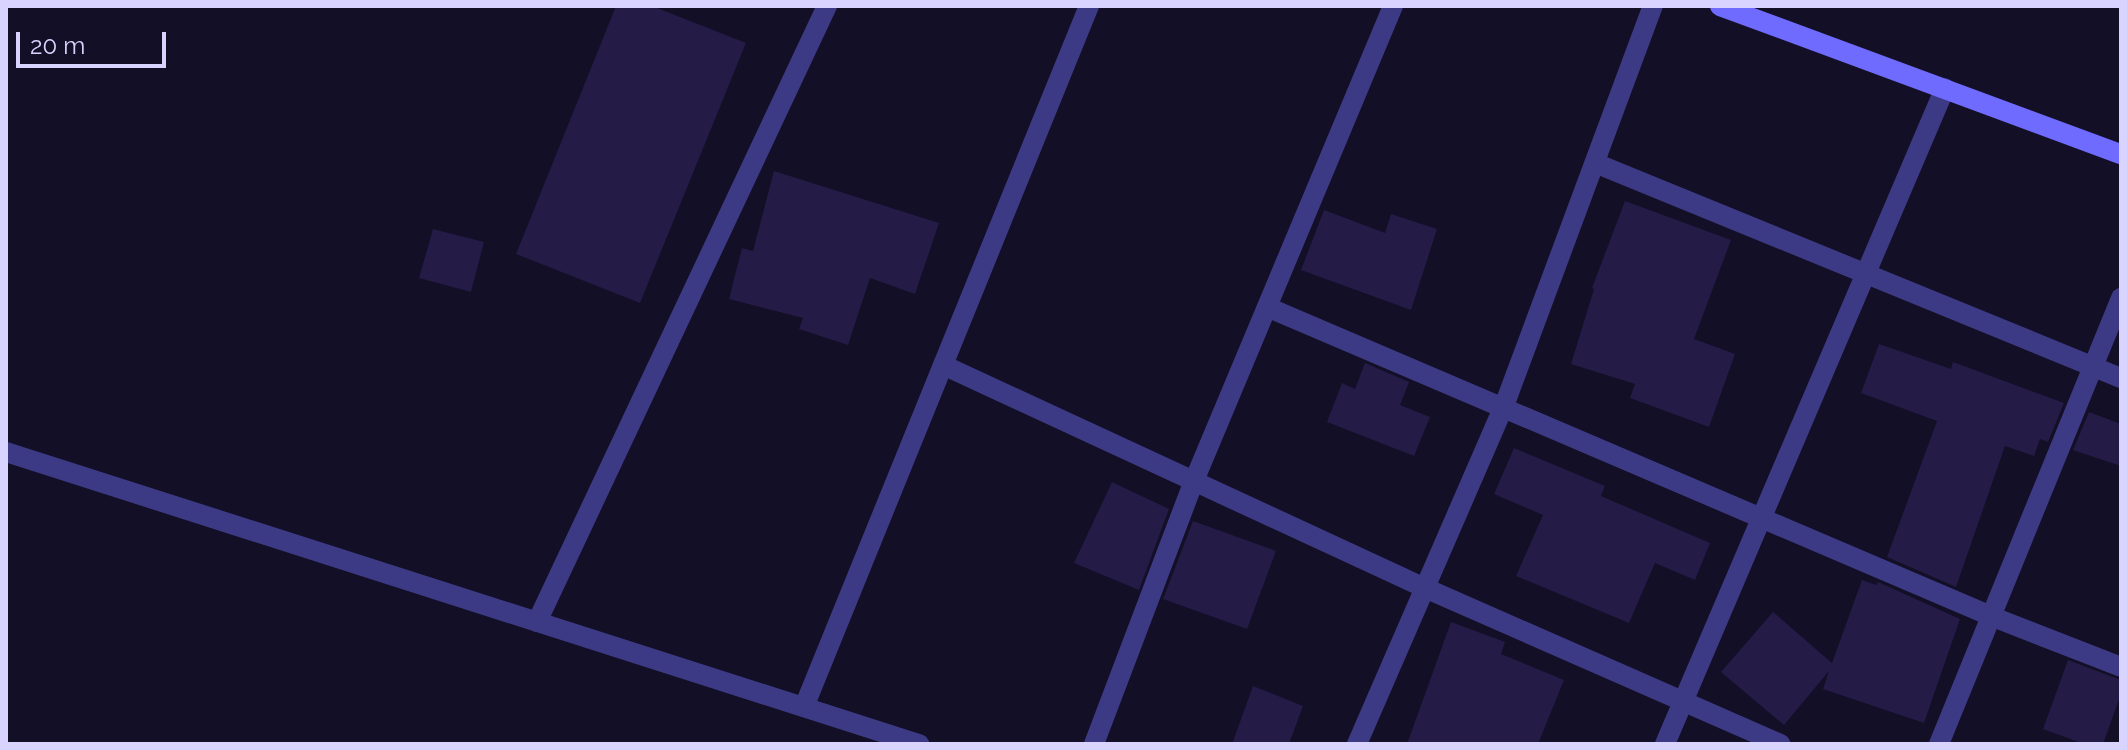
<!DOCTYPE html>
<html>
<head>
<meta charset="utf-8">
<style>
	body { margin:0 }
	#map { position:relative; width:2127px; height:750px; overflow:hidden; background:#130f26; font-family:Raleway,sans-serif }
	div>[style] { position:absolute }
	.building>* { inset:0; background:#241b47 }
	.street>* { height:20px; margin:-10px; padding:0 10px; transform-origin:10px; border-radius:10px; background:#3d3a85 }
	.secondary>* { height:20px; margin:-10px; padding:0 10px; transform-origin:10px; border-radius:10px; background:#6f6bff }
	span { translate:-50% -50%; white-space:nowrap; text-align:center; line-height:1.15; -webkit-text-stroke:7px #130f26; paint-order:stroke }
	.frame { position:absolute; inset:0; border:8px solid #d9d4ff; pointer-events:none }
	.scale { position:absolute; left:16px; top:32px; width:150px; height:36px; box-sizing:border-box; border:4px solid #d9d4ff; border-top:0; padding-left:10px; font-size:24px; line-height:28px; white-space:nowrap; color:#d9d4ff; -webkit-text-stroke:6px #130f26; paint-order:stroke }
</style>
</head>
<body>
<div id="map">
	<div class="building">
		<i style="clip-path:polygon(616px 6px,652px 6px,746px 43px,640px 303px,516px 254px)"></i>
		<i style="clip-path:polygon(774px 171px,939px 223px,915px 294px,870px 278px,848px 345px,799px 329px,803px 318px,729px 299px,742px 248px,753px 251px)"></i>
		<i style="clip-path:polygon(1625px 201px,1731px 240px,1694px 339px,1735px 354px,1709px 427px,1630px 398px,1635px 384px,1571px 364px,1594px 289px,1592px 288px)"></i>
		<i style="clip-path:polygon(1324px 210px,1385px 233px,1391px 214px,1437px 229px,1411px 310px,1301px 270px)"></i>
		<i style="clip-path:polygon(433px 229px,484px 242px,471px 292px,419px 278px)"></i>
		<i style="clip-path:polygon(1879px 344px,1951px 369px,1953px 362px,2064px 403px,2048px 442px,2040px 439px,2034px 456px,2005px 446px,1956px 587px,1887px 557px,1937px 421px,1861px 393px)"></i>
		<i style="clip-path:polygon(1365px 363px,1409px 382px,1400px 405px,1430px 417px,1414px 456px,1327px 422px,1342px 383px,1355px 389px)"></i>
		<i style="clip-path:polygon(2089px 412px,2121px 424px,2121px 466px,2073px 450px)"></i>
		<i style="clip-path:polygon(1514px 448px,1605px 486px,1601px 496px,1710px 543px,1695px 580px,1655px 563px,1629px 623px,1516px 576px,1543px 515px,1494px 494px)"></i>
		<i style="clip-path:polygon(1112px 482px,1169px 509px,1139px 590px,1074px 563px)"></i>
		<i style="clip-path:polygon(1193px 521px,1276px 551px,1247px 629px,1163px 599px)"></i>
		<i style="clip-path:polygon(1862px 580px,1876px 585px,1878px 582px,1960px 619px,1924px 723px,1823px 689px,1829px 671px,1784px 725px,1721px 672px,1773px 612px,1832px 663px)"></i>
		<i style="clip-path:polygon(1451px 622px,1505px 642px,1501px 654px,1564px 680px,1538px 744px,1407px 744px)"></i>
		<i style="clip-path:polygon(2068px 660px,2121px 680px,2121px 694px,2103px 744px,2084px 744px,2043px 729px)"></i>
		<i style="clip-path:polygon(1253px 686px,1303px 706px,1289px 744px,1232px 744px)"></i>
	</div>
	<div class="street">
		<i style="left:1595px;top:163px;width:568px;rotate:22.23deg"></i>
		<i style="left:1267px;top:307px;width:789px;rotate:23.12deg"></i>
		<i style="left:1993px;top:617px;width:137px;rotate:21.3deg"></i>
		<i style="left:943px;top:365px;width:531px;rotate:24.83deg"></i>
		<i style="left:1425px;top:588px;width:388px;rotate:23.7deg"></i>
		<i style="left:6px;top:452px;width:959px;rotate:17.74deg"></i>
		<i style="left:537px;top:622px;width:681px;rotate:-64.79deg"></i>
		<i style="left:804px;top:707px;width:757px;rotate:-67.88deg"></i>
		<i style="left:1094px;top:744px;width:281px;rotate:-69.2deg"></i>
		<i style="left:1194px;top:481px;width:515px;rotate:-67.27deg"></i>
		<i style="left:1357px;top:744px;width:369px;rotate:-66.5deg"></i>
		<i style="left:1504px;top:406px;width:427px;rotate:-69.6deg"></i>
		<i style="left:1665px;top:744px;width:713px;rotate:-66.89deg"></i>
		<i style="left:1939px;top:744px;width:482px;rotate:-67.8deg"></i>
	</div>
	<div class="secondary">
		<i style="left:1720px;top:6px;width:427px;rotate:20.3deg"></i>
	</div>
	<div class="frame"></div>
	<div class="scale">20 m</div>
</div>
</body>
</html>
